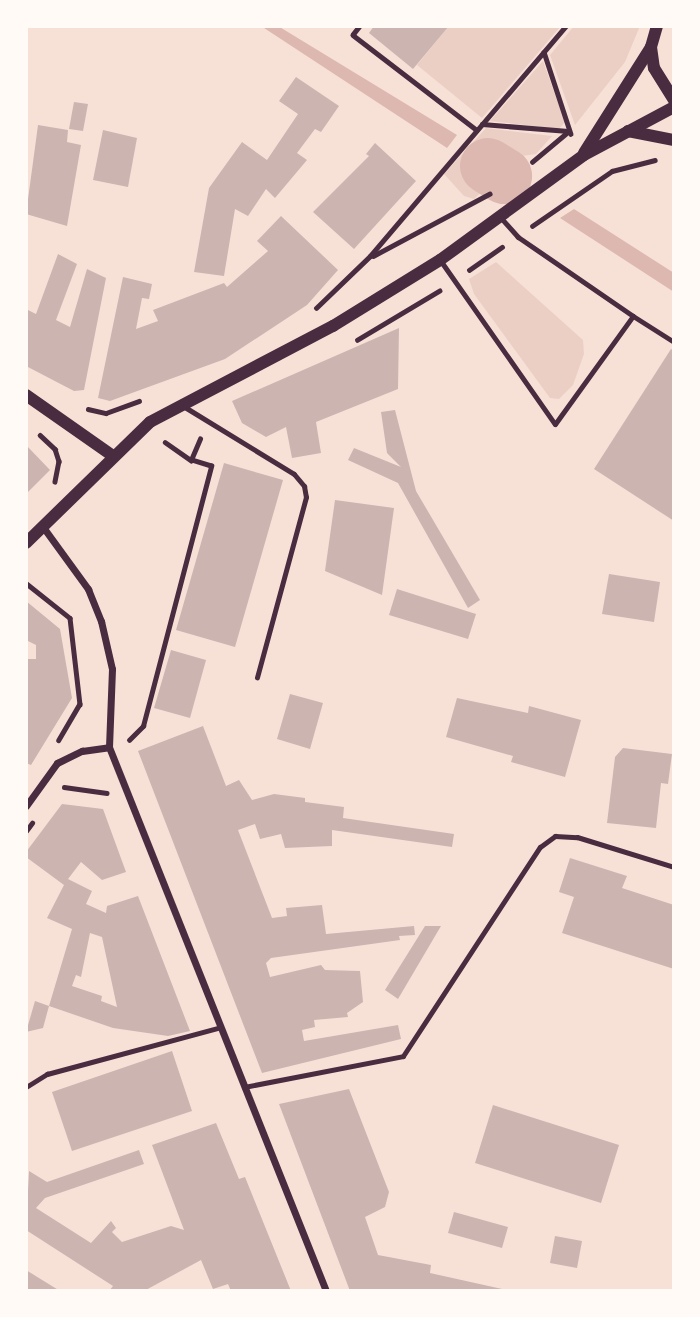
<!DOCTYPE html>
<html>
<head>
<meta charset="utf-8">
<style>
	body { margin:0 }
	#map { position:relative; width:700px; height:1317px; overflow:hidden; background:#f7e1d7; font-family:"Source Serif 4",serif }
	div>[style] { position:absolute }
	.green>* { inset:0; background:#ebcfc5 }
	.water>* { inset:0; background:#dcb8b0 }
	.river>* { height:56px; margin:-28px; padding:0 28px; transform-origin:28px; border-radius:28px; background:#dcb8b0 }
	.building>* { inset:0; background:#ccb4b1 }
	.path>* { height:4.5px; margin:-2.25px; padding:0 2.25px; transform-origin:2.25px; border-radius:2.25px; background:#4a2c40 }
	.service>* { height:5px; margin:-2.5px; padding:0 2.5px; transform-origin:2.5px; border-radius:2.5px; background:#4a2c40 }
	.minor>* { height:7px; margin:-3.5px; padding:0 3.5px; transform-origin:3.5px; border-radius:3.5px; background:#4a2c40 }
	.tertiary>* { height:12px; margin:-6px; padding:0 6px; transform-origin:6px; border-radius:6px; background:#4a2c40 }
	span { translate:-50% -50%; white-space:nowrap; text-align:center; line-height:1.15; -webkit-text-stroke:5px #fffaf5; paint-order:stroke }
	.frame { position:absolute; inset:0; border:28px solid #fffaf5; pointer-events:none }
</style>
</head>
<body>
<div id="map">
	<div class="green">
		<i style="clip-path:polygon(449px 26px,561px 26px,482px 118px,417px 65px)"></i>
		<i style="clip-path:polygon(574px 26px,640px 26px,625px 62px,575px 125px,550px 55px)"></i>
		<i style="clip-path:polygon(543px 61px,565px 122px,559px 129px,490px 121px)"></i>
		<i style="clip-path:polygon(486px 128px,552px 136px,536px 154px,501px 159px,487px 172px,491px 183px,474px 199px,464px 196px,444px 174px)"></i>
		<i style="clip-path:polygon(496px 262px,583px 340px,584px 354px,573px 385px,559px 399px,550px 398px,474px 294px,469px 279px)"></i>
	</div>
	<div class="water">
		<i style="clip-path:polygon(261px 26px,278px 26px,457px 135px,447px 148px)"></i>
		<i style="clip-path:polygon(574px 209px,674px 273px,674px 292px,560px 218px)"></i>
	</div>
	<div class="river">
		<i style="left:488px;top:166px;width:19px;rotate:32deg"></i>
	</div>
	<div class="building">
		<i style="clip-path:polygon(374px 26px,449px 26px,413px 69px,369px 33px)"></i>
		<i style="clip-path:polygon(296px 77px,339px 106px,321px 132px,315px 129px,297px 153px,307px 160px,275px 198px,266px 189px,248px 216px,235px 209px,224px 276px,194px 272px,209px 188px,242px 142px,267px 160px,298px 114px,279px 101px)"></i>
		<i style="clip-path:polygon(74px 102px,88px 104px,83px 131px,69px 129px)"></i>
		<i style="clip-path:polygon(38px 125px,68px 130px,67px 142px,81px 145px,67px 226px,26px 214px)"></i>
		<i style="clip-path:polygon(103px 130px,137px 138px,128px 187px,93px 180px)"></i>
		<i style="clip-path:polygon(375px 143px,416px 181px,354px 249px,313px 212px,369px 156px,366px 154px)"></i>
		<i style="clip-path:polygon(281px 216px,338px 270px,307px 305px,225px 359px,110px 401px,98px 398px,123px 277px,152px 284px,149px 299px,142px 298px,136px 329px,158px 321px,153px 310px,224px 283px,227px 287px,268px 251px,257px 241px)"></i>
		<i style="clip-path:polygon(58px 254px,77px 264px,56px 320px,70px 327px,87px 269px,106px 278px,84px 390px,74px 391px,26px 366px,26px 309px,36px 314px)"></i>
		<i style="clip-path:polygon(399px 328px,398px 389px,316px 422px,321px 453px,292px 458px,286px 427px,266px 437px,242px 423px,232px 401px)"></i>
		<i style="clip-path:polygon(671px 349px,674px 351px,674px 521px,594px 469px)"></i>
		<i style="clip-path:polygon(395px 410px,416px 491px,480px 600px,468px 608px,398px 483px,348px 460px,354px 448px,401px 467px,387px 453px,381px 412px)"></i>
		<i style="clip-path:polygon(26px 445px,50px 470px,26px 494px)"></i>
		<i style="clip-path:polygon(224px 463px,283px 480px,235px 647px,176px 630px)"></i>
		<i style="clip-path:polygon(335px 500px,394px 508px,382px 595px,325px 571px)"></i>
		<i style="clip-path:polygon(609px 574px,660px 582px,654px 622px,602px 614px)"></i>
		<i style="clip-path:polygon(397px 589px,476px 614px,468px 639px,389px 615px)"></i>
		<i style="clip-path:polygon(26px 601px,60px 629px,72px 698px,31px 765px,26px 763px,26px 659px,36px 659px,36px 645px,26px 640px)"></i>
		<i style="clip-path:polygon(171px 650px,206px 660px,190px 718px,154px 708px)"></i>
		<i style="clip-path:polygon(290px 694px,323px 703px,310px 749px,277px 739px)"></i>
		<i style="clip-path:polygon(457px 698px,528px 713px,529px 706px,581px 720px,565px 777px,511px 762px,513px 756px,446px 737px)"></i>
		<i style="clip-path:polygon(203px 726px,226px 786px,239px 780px,252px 800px,274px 794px,305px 798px,305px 802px,344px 807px,343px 818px,454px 834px,452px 847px,332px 830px,332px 846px,285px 848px,281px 834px,260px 839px,255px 824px,238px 830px,272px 918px,287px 916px,286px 908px,322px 905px,326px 934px,414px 926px,415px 935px,399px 936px,400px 940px,271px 958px,266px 963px,270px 977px,321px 965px,325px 970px,360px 971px,363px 1002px,347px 1013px,348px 1017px,314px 1020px,315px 1027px,302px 1030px,304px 1041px,398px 1025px,401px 1039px,262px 1073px,138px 751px)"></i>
		<i style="clip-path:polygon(623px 748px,672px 754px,668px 784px,661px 783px,656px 828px,607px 823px,615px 757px)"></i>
		<i style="clip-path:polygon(evenodd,62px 804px,103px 809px,126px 872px,102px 880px,81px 862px,68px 879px,92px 891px,86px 904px,106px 913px,107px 906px,138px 896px,190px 1031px,168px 1036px,113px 1028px,49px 1006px,72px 929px,47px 918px,64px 885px,26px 857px,26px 852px,62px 804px,90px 933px,102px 937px,117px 1007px,101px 1001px,102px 996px,72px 986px,76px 975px,81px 977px,90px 933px)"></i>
		<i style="clip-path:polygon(570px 858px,627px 876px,622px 888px,674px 905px,674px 969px,562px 933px,574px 897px,559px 892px)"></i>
		<i style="clip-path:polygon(425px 926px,441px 926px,398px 999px,385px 990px)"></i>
		<i style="clip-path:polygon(35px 1001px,49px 1006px,43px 1028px,26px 1032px)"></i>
		<i style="clip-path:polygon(172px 1051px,192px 1111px,72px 1151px,52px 1092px)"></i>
		<i style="clip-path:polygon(349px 1089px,389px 1192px,385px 1207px,365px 1217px,378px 1255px,431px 1265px,430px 1273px,511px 1291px,350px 1291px,279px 1104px)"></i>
		<i style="clip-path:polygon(493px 1105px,619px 1145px,601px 1203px,475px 1163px)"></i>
		<i style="clip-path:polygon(216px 1123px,239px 1179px,245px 1177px,291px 1291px,231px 1291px,228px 1284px,213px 1289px,201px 1260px,144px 1291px,109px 1291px,113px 1286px,26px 1230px,29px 1171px,47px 1182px,139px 1150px,144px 1164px,45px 1198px,36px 1208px,91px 1243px,111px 1221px,116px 1228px,112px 1232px,122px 1242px,171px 1226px,184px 1230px,152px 1145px)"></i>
		<i style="clip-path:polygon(454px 1212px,508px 1227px,502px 1248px,448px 1233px)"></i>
		<i style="clip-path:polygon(555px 1236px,582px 1241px,577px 1268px,550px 1263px)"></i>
		<i style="clip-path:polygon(26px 1270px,60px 1291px,26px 1291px)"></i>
	</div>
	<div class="path">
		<i style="left:360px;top:26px;width:11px;rotate:128deg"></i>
		<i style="left:353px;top:35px;width:156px;rotate:37.5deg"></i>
		<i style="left:544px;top:52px;width:86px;rotate:71.8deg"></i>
		<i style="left:482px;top:124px;width:86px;rotate:4.7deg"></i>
		<i style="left:532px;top:162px;width:48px;rotate:-40deg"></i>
		<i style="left:532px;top:226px;width:97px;rotate:-34.5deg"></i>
		<i style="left:612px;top:171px;width:44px;rotate:-14.3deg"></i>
		<i style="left:373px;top:256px;width:132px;rotate:-28.1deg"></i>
		<i style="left:469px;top:270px;width:40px;rotate:-34.9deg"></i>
		<i style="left:316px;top:308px;width:75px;rotate:-43.9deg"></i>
		<i style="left:370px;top:256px;width:302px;rotate:-49.6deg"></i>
		<i style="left:357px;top:340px;width:96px;rotate:-30.9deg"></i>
		<i style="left:88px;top:409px;width:18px;rotate:13deg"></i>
		<i style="left:106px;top:413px;width:35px;rotate:-20deg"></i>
		<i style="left:40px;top:435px;width:21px;rotate:43deg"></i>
		<i style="left:55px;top:449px;width:13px;rotate:72deg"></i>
		<i style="left:59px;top:461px;width:21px;rotate:101deg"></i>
		<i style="left:165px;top:442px;width:32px;rotate:35deg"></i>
		<i style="left:26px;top:583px;width:56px;rotate:38.5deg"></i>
		<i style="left:70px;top:618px;width:87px;rotate:83.4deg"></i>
		<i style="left:80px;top:704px;width:42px;rotate:120.3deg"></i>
		<i style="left:129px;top:740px;width:20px;rotate:-45deg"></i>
		<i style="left:143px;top:726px;width:269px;rotate:-75.3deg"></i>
		<i style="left:211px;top:466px;width:21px;rotate:-163deg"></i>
		<i style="left:191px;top:460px;width:23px;rotate:-67deg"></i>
		<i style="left:64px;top:787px;width:43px;rotate:7.9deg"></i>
		<i style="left:26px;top:831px;width:10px;rotate:-53deg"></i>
	</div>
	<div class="service">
		<i style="left:440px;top:260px;width:200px;rotate:55deg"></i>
		<i style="left:555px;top:424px;width:133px;rotate:-54.2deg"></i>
		<i style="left:633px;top:316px;width:140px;rotate:-145.5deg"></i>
		<i style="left:518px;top:237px;width:27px;rotate:-132deg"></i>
		<i style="left:633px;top:316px;width:49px;rotate:32.4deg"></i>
		<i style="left:183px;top:406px;width:130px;rotate:31.5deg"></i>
		<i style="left:294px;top:474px;width:16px;rotate:50deg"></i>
		<i style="left:304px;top:486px;width:11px;rotate:80deg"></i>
		<i style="left:306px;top:497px;width:187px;rotate:105.2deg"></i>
		<i style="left:26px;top:1087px;width:25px;rotate:-32deg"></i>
		<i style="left:47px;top:1074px;width:180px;rotate:-15.1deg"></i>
		<i style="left:244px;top:1087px;width:162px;rotate:-11deg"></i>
		<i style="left:403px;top:1056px;width:250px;rotate:-56.8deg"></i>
		<i style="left:540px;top:847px;width:19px;rotate:-36deg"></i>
		<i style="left:555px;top:836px;width:22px;rotate:3deg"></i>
		<i style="left:577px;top:837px;width:102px;rotate:17.2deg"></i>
	</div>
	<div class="minor">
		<i style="left:43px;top:527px;width:77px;rotate:54deg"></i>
		<i style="left:88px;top:589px;width:35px;rotate:68deg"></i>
		<i style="left:101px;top:621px;width:49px;rotate:77.1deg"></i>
		<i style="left:112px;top:669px;width:78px;rotate:92.2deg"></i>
		<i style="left:109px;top:747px;width:586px;rotate:68.25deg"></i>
		<i style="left:26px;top:806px;width:53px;rotate:-54.2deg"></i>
		<i style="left:57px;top:763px;width:28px;rotate:-26deg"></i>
		<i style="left:82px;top:751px;width:27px;rotate:-8deg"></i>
	</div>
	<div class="tertiary">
		<i style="left:657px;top:26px;width:22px;rotate:106deg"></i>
		<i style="left:651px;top:47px;width:21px;rotate:82deg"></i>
		<i style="left:654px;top:68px;width:38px;rotate:58deg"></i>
		<i style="left:628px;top:131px;width:47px;rotate:11.1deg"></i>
		<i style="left:584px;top:153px;width:125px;rotate:-57.7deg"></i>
		<i style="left:26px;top:395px;width:106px;rotate:35deg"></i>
		<i style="left:26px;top:543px;width:173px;rotate:-44.3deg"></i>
		<i style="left:150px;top:422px;width:207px;rotate:-27.7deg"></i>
		<i style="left:333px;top:326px;width:126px;rotate:-31.7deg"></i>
		<i style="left:440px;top:260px;width:178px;rotate:-36.1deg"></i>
		<i style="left:584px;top:155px;width:102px;rotate:-28.1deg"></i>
	</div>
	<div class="frame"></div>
</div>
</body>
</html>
